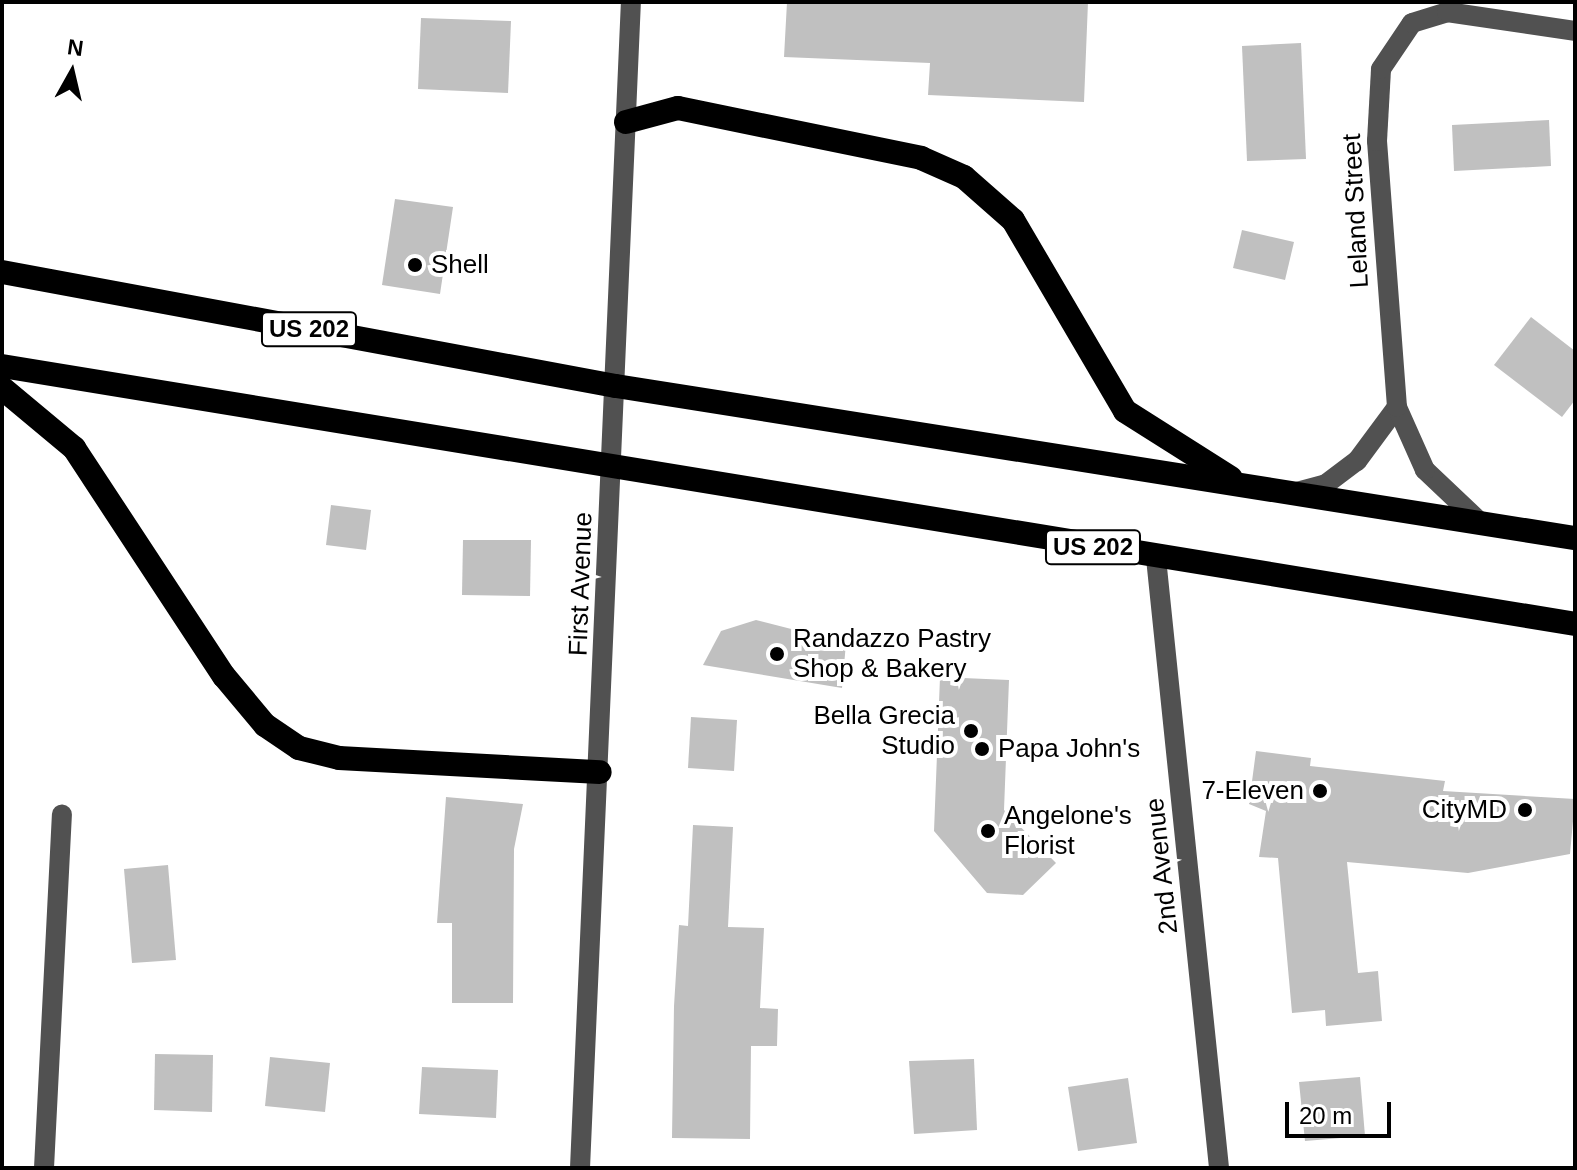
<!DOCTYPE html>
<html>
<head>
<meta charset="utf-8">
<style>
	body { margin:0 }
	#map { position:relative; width:1577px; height:1170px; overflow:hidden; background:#fff; font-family:Helvetica,sans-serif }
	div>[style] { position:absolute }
	.building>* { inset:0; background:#c0c0c0 }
	.minor>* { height:20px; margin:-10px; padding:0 10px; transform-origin:10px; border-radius:10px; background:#515151 }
	.highway>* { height:24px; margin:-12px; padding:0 12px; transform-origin:12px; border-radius:12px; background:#000 }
	.dots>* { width:22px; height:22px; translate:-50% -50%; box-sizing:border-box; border:4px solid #fff; border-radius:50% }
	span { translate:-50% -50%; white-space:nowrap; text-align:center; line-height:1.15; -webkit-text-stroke:8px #fff; paint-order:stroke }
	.shield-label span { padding:2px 6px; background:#fff; border:2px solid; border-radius:6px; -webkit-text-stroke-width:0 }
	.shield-label { font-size:24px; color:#000; font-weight:700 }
	.street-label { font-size:26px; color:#000 }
	.poi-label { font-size:26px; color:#000 }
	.left { translate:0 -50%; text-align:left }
	.right { translate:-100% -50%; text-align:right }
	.frame { position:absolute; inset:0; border:4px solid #000; pointer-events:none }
	.north { position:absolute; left:32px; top:32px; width:80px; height:80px; -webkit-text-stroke:6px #fff; paint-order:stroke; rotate:8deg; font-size:22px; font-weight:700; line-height:32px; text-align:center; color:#000 }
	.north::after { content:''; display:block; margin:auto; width:28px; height:36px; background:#000; clip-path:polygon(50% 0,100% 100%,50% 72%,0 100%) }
	.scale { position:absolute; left:1285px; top:1102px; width:106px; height:36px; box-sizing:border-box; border:4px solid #000; border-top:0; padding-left:10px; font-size:24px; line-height:28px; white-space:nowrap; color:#000; -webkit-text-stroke:6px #fff; paint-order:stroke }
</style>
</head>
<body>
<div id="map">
	<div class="building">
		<i style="clip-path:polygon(787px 2px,1088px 2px,1084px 102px,928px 95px,930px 63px,784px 57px)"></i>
		<i style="clip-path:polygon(421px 18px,511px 21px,508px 93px,418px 89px)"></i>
		<i style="clip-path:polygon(1301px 43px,1306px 159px,1247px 161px,1242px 46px)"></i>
		<i style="clip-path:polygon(1549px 120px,1551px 166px,1454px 171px,1452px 125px)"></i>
		<i style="clip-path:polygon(395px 199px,453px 207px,440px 294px,382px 285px)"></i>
		<i style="clip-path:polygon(1242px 230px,1294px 242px,1285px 280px,1233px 268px)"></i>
		<i style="clip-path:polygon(1531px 317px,1575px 351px,1575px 400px,1562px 417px,1494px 365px)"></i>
		<i style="clip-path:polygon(331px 505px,371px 510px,366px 550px,326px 545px)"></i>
		<i style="clip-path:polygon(463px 540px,531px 540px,530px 596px,462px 595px)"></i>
		<i style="clip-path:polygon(756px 620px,846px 643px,842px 688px,703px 665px,721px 631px)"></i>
		<i style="clip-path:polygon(940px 677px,1009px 680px,1004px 810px,1056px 863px,1023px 895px,987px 893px,934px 831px)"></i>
		<i style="clip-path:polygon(691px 717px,737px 720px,734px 771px,688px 768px)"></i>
		<i style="clip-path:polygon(1256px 751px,1311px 758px,1310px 766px,1445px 781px,1443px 791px,1575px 799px,1570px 854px,1468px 873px,1347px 862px,1358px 973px,1378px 971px,1382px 1021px,1326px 1026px,1325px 1010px,1292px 1013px,1278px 858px,1259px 857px,1266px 811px,1249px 804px)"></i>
		<i style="clip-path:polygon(446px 797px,523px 804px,514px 849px,513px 1003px,452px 1003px,452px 923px,437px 923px)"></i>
		<i style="clip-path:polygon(693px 825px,733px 827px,728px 927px,764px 928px,760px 1008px,778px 1009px,777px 1046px,751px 1046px,750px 1139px,672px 1138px,674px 1006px,679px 925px,688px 926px)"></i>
		<i style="clip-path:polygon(168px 865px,176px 960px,132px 963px,124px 869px)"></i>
		<i style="clip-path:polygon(155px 1054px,213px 1055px,212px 1112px,154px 1110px)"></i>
		<i style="clip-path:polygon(270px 1057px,330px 1063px,325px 1112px,265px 1106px)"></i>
		<i style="clip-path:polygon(974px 1059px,977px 1130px,914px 1134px,909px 1061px)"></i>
		<i style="clip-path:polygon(422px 1067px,498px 1070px,496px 1118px,419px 1114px)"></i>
		<i style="clip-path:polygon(1360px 1077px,1365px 1136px,1305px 1141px,1299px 1082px)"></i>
		<i style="clip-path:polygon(1128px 1078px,1137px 1143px,1078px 1151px,1068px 1087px)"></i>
	</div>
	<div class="minor">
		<i style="left:1297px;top:492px;width:30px;rotate:-15deg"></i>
		<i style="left:1326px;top:484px;width:39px;rotate:-37deg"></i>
		<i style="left:1357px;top:461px;width:67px;rotate:-53.5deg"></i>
		<i style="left:1480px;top:522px;width:76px;rotate:-136.6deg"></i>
		<i style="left:1425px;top:470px;width:69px;rotate:-114deg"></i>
		<i style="left:1397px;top:407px;width:267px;rotate:-94.3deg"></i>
		<i style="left:1377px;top:141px;width:72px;rotate:-86.8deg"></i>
		<i style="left:1381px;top:69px;width:55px;rotate:-56deg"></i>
		<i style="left:1412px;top:23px;width:37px;rotate:-17deg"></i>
		<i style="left:1447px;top:12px;width:129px;rotate:8.4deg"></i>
		<i style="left:1156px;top:558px;width:613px;rotate:84.1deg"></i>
		<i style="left:44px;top:1168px;width:354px;rotate:-87.1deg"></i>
		<i style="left:580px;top:1168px;width:1167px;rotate:-87.5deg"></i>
	</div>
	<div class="highway">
		<i style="left:626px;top:122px;width:54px;rotate:-15.1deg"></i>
		<i style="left:678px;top:108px;width:248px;rotate:11.6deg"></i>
		<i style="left:921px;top:158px;width:47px;rotate:23.8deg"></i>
		<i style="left:964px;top:177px;width:65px;rotate:41.3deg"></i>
		<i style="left:1013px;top:220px;width:221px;rotate:59.6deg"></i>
		<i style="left:1125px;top:411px;width:125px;rotate:32.3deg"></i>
		<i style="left:2px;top:272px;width:624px;rotate:10.52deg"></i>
		<i style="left:616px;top:386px;width:971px;rotate:9.01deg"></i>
		<i style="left:2px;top:366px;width:1594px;rotate:9.31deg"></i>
		<i style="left:2px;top:388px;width:94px;rotate:39.8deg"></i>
		<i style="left:74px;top:448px;width:273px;rotate:56.7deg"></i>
		<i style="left:224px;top:676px;width:64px;rotate:50.1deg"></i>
		<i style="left:265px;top:725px;width:41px;rotate:34.1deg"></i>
		<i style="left:299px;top:748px;width:41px;rotate:14deg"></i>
		<i style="left:339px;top:758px;width:261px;rotate:3.1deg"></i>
	</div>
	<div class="dots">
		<i style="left:415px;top:265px;background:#000"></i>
		<i style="left:777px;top:654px;background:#000"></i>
		<i style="left:971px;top:731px;background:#000"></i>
		<i style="left:982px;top:749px;background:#000"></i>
		<i style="left:1320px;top:791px;background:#000"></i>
		<i style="left:1525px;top:810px;background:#000"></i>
		<i style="left:988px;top:831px;background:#000"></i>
	</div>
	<div class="shield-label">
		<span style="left:309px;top:329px">US 202</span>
		<span style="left:1093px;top:547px">US 202</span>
	</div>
	<div class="street-label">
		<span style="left:1356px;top:211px;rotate:-93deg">Leland Street</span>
		<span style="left:581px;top:584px;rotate:-88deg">First Avenue</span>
		<span style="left:1162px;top:866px;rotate:-96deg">2nd Avenue</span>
	</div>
	<div class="poi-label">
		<span class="left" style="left:431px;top:265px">Shell</span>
		<span class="left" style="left:793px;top:654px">Randazzo Pastry<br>Shop &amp; Bakery</span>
		<span class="right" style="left:955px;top:731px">Bella Grecia<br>Studio</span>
		<span class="left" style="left:998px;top:749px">Papa John's</span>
		<span class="right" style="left:1304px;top:791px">7-Eleven</span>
		<span class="right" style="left:1507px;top:810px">CityMD</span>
		<span class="left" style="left:1004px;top:831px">Angelone's<br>Florist</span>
	</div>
	<div class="frame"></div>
	<div class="north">N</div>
	<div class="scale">20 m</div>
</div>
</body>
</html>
